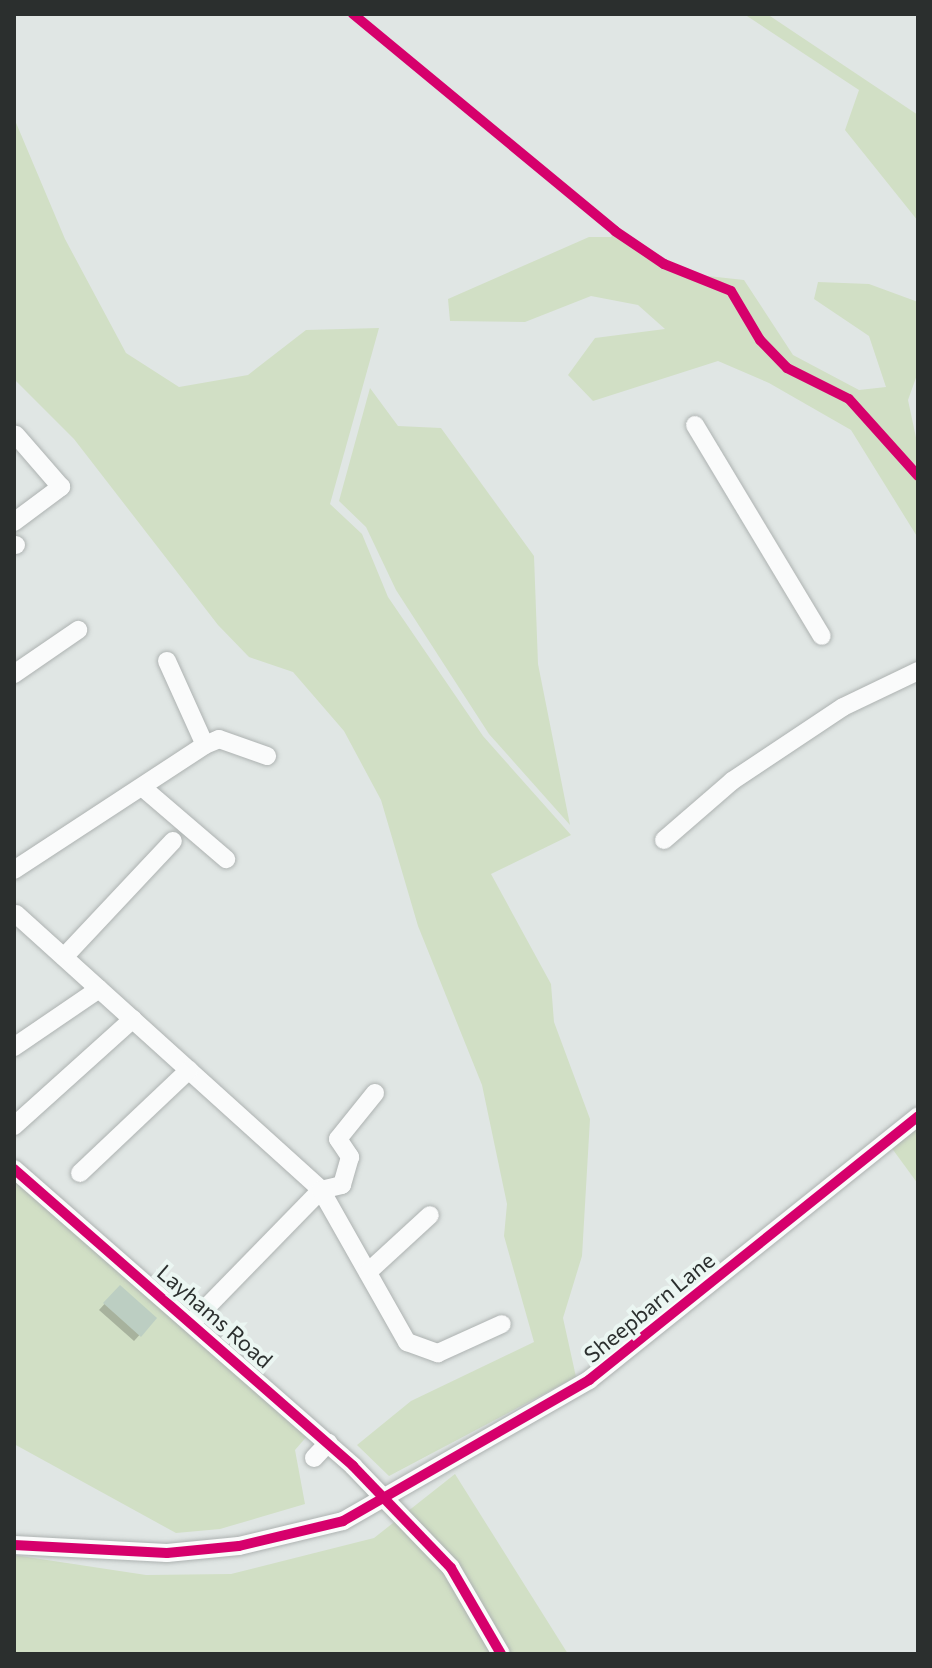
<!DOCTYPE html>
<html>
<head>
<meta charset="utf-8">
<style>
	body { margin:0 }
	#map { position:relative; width:932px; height:1668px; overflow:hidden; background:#e0e6e4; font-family:Commissioner,sans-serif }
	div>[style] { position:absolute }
	.green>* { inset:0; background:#d1dfc5 }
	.shadow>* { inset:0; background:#0003 }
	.building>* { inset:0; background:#bccec2 }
	.roads { filter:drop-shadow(0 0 2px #adb2b1) drop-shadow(0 0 2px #adb2b1) }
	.minor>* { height:18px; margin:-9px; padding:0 9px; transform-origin:9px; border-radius:9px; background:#fafbfb }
	.cycleway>* { height:10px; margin:-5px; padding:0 5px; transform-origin:5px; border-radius:5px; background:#d6006c }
	span { translate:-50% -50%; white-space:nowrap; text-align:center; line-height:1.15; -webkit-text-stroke:8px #ebf6f2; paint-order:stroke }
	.street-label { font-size:22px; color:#2b2f2e }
	.frame { position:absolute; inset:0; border:16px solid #2b2f2e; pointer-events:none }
</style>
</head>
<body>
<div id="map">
	<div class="green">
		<i style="clip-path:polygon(744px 14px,767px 14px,918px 115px,918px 221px,845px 130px,859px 90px)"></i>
		<i style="clip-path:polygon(14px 118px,65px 239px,126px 353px,179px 387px,248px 375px,306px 330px,379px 328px,330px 504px,362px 534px,388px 597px,483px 736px,571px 835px,491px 874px,551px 984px,554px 1022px,590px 1119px,582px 1256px,563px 1318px,576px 1377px,389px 1476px,357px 1445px,411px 1401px,534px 1342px,504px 1236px,507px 1204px,482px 1085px,418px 926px,381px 800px,344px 731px,293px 672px,249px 657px,218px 625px,74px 439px,14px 379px)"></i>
		<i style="clip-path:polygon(618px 227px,671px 272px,744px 280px,793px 355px,859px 390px,886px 387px,869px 336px,814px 299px,818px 282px,869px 284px,918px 302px,918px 372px,908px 400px,918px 447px,918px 538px,851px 430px,769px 383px,718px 361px,593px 401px,568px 375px,595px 338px,665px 329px,638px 305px,591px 296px,525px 322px,450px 321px,448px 299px,589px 237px,611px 237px)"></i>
		<i style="clip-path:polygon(370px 388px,398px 426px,441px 428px,534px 556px,538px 664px,570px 825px,489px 734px,396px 590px,366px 527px,339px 501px)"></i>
		<i style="clip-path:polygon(918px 1122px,918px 1184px,891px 1147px)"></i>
		<i style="clip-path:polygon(14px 1181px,308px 1435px,295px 1450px,305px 1504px,220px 1529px,176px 1533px,14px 1444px)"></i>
		<i style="clip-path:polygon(455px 1474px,568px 1654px,14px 1654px,14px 1555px,146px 1575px,231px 1574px,374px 1538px)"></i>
	</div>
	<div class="shadow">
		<i style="clip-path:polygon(120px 1287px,155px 1318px,134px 1341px,99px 1310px)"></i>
	</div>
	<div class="building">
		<i style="clip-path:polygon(120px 1285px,157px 1318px,141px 1337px,103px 1303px)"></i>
	</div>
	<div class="roads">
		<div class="minor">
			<i style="left:695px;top:425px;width:246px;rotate:59deg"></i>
			<i style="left:14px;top:522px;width:59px;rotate:-36.7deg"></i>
			<i style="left:61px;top:487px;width:69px;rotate:-130.9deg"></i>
			<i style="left:14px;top:545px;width:2px"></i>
			<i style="left:167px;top:661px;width:92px;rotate:65.7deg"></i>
			<i style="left:14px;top:674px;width:78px;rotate:-34.5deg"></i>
			<i style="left:142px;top:787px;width:111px;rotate:40.6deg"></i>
			<i style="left:664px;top:840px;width:90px;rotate:-40.9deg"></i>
			<i style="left:732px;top:781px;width:133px;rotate:-33.7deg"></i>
			<i style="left:843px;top:707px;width:83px;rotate:-25.6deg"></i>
			<i style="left:14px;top:870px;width:228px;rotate:-33.2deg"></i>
			<i style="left:205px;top:745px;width:15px;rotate:-23deg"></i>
			<i style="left:219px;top:739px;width:51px;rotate:19.5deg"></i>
			<i style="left:16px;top:914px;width:411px;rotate:42.1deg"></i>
			<i style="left:321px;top:1190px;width:185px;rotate:134.3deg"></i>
			<i style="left:64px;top:957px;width:159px;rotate:-46.8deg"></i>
			<i style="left:14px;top:1047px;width:103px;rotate:-34.3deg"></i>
			<i style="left:375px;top:1093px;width:59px;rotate:128.8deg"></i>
			<i style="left:338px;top:1139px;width:22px;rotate:56deg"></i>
			<i style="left:350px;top:1157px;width:29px;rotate:106deg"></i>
			<i style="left:342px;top:1185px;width:22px;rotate:167deg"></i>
			<i style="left:321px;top:1190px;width:175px;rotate:60.5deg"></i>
			<i style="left:407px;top:1342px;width:33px;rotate:20deg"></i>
			<i style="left:438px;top:1353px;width:70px;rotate:-24.4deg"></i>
			<i style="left:14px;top:1126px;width:160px;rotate:-42deg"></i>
			<i style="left:14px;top:1169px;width:451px;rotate:41.2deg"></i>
			<i style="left:353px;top:1466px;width:141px;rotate:46.1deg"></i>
			<i style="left:451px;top:1568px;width:99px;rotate:59.8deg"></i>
			<i style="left:80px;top:1173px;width:150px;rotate:-43.4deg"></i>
			<i style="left:368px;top:1272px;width:84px;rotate:-42.6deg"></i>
			<i style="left:314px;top:1458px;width:21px;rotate:-47deg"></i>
			<i style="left:14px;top:1545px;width:153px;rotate:3deg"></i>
			<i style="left:167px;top:1553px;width:72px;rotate:-5.6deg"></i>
			<i style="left:239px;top:1546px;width:107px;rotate:-13.5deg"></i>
			<i style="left:343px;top:1521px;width:284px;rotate:-29.8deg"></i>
			<i style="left:589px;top:1380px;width:422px;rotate:-38.7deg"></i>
		</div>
	</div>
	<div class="cycleway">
		<i style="left:353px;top:14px;width:340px;rotate:39.6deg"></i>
		<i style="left:615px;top:231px;width:59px;rotate:34deg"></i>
		<i style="left:664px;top:264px;width:72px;rotate:21.9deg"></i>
		<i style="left:731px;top:291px;width:57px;rotate:59.4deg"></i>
		<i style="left:760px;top:340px;width:39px;rotate:46deg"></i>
		<i style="left:787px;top:368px;width:69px;rotate:26.6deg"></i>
		<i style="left:849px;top:399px;width:103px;rotate:48.1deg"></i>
		<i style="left:14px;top:1169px;width:451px;rotate:41.2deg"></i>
		<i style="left:353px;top:1466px;width:141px;rotate:46.1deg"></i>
		<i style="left:451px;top:1568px;width:99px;rotate:59.8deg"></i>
		<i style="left:14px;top:1545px;width:153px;rotate:3deg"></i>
		<i style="left:167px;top:1553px;width:72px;rotate:-5.6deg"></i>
		<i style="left:239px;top:1546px;width:107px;rotate:-13.5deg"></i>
		<i style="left:343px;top:1521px;width:284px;rotate:-29.8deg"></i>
		<i style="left:589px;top:1380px;width:422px;rotate:-38.7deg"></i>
	</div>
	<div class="street-label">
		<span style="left:649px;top:1307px;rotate:-39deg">Sheepbarn Lane</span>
		<span style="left:215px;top:1316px;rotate:41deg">Layhams Road</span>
	</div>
	<div class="frame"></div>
</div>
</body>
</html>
